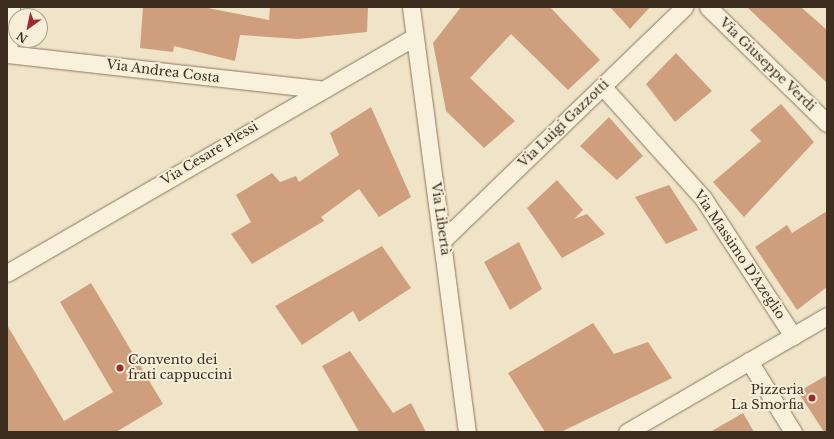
<!DOCTYPE html>
<html>
<head>
<meta charset="utf-8">
<style>
	body { margin:0 }
	#map { position:relative; width:834px; height:439px; overflow:hidden; background:#f0e4c8; font-family:"Libre Baskerville",serif }
	div>[style] { position:absolute }
	.building>* { inset:0; background:#cf9f7d }
	.roads { filter:drop-shadow(0 0 1px #8d765c) drop-shadow(0 0 1px #8d765c) }
	.street>* { height:17px; margin:-8.5px; padding:0 8.5px; transform-origin:8.5px; border-radius:8.5px; background:#faf1dc }
	.dots>* { width:11px; height:11px; translate:-50% -50%; box-sizing:border-box; border:2px solid #f7eed8; border-radius:50% }
	span { translate:-50% -50%; white-space:nowrap; text-align:center; line-height:1.15; -webkit-text-stroke:4px #f7eed8; paint-order:stroke }
	.street-label { font-size:13px; color:#3d2e20 }
	.poi-label { font-size:13px; color:#3d2e20 }
	.left { translate:0 -50%; text-align:left }
	.right { translate:-100% -50%; text-align:right }
	.frame { position:absolute; inset:0; border:8px solid #3d2e20; pointer-events:none }
	.north { position:absolute; left:8px; top:8px; width:40px; height:40px; box-sizing:border-box; background:#f7eed8; border:1px solid #ada18e; border-radius:50%; rotate:213deg; font-size:11px; font-weight:700; line-height:16px; text-align:center; color:#3d2e20 }
	.north::after { content:''; display:block; margin:auto; width:14px; height:18px; background:#9e2a2b; clip-path:polygon(50% 0,100% 100%,50% 72%,0 100%) }
</style>
</head>
<body>
<div id="map">
	<div class="building">
		<i style="clip-path:polygon(143px 7px,203px 7px,269px 20px,270px 7px,368px 7px,367px 32px,298px 39px,240px 35px,235px 61px,174px 46px,173px 52px,140px 48px)"></i>
		<i style="clip-path:polygon(461px 7px,550px 7px,600px 60px,568px 90px,511px 34px,470px 78px,515px 121px,484px 148px,446px 111px,433px 43px)"></i>
		<i style="clip-path:polygon(610px 7px,650px 7px,630px 29px)"></i>
		<i style="clip-path:polygon(747px 7px,801px 7px,827px 30px,827px 83px)"></i>
		<i style="clip-path:polygon(676px 53px,712px 91px,675px 122px,646px 84px)"></i>
		<i style="clip-path:polygon(781px 104px,814px 142px,744px 217px,713px 182px,761px 141px,750px 130px)"></i>
		<i style="clip-path:polygon(371px 107px,411px 197px,379px 217px,359px 189px,321px 217px,324px 221px,252px 264px,231px 234px,251px 222px,236px 195px,272px 173px,280px 182px,296px 176px,299px 182px,339px 155px,330px 133px)"></i>
		<i style="clip-path:polygon(609px 117px,643px 156px,617px 180px,580px 146px)"></i>
		<i style="clip-path:polygon(557px 180px,583px 210px,574px 219px,587px 214px,605px 234px,562px 258px,527px 208px)"></i>
		<i style="clip-path:polygon(669px 185px,698px 230px,666px 244px,635px 197px)"></i>
		<i style="clip-path:polygon(827px 211px,827px 287px,797px 310px,755px 247px,787px 225px,792px 233px)"></i>
		<i style="clip-path:polygon(519px 242px,542px 289px,510px 310px,484px 262px)"></i>
		<i style="clip-path:polygon(382px 246px,411px 288px,359px 322px,353px 311px,302px 345px,275px 306px)"></i>
		<i style="clip-path:polygon(91px 283px,163px 404px,116px 432px,7px 432px,7px 325px,64px 421px,113px 392px,60px 302px)"></i>
		<i style="clip-path:polygon(593px 323px,614px 354px,648px 342px,672px 378px,561px 432px,545px 432px,508px 373px)"></i>
		<i style="clip-path:polygon(350px 351px,393px 413px,411px 403px,426px 432px,359px 432px,322px 366px)"></i>
		<i style="clip-path:polygon(827px 375px,827px 432px,824px 432px,798px 392px)"></i>
		<i style="clip-path:polygon(743px 413px,754px 432px,710px 432px)"></i>
	</div>
	<div class="roads">
		<div class="street">
			<i style="left:411px;top:7px;width:429px;rotate:82.5deg"></i>
			<i style="left:708px;top:7px;width:166px;rotate:44.3deg"></i>
			<i style="left:7px;top:54px;width:313px;rotate:6.4deg"></i>
			<i style="left:8px;top:54px;width:47px;rotate:-86.3deg"></i>
			<i style="left:603px;top:87px;width:149px;rotate:48deg"></i>
			<i style="left:703px;top:198px;width:165px;rotate:56.9deg"></i>
			<i style="left:444px;top:239px;width:334px;rotate:-44deg"></i>
			<i style="left:7px;top:273px;width:470px;rotate:-30.1deg"></i>
			<i style="left:749px;top:361px;width:84px;rotate:58.2deg"></i>
			<i style="left:627px;top:432px;width:231px;rotate:-30.1deg"></i>
		</div>
	</div>
	<div class="dots">
		<i style="left:120px;top:368px;background:#9e2a2b"></i>
		<i style="left:812px;top:398px;background:#9e2a2b"></i>
	</div>
	<div class="street-label">
		<span style="left:767px;top:65px;rotate:44deg">Via Giuseppe Verdi</span>
		<span style="left:163px;top:72px;rotate:7deg">Via Andrea Costa</span>
		<span style="left:564px;top:124px;rotate:-44deg">Via Luigi Gazzotti</span>
		<span style="left:210px;top:154px;rotate:-31deg">Via Cesare Plessi</span>
		<span style="left:440px;top:219px;rotate:82deg">Via Libertà</span>
		<span style="left:739px;top:255px;rotate:56deg">Via Massimo D'Azeglio</span>
	</div>
	<div class="poi-label">
		<span class="left" style="left:128px;top:368px">Convento dei<br>frati cappuccini</span>
		<span class="right" style="left:804px;top:398px">Pizzeria<br>La Smorfia</span>
	</div>
	<div class="frame"></div>
	<div class="north">N</div>
</div>
</body>
</html>
